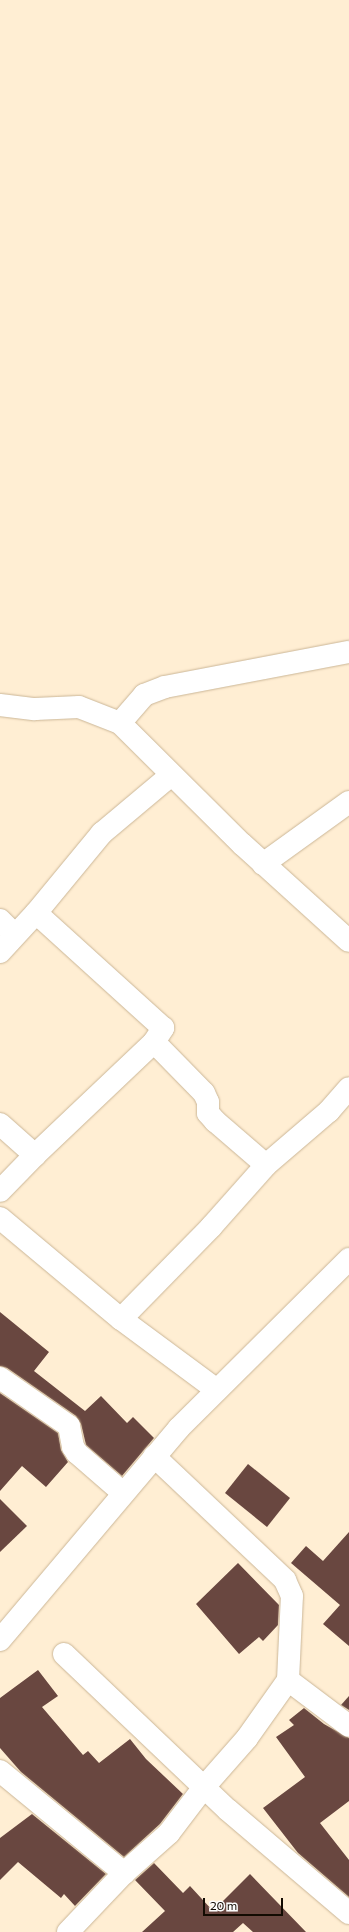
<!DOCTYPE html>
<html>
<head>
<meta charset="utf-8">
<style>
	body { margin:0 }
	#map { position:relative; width:349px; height:1932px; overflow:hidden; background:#ffeed3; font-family:Commissioner,sans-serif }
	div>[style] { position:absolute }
	.building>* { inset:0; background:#694740 }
	.roads { filter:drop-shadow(0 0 1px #cbb697) drop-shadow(0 0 1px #cbb697) }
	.street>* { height:22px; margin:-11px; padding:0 11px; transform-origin:11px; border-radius:11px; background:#fff }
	span { translate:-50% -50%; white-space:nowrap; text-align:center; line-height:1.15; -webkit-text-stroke:4px #fdfdfd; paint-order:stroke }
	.scale { position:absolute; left:203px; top:1898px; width:80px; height:18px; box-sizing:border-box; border:2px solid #120b02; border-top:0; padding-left:5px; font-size:12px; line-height:14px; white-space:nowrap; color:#120b02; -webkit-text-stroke:3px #fdfdfd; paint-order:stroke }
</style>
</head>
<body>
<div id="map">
	<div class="building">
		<i style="clip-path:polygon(0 1312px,49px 1352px,34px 1371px,85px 1411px,101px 1396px,127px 1423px,133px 1417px,154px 1438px,122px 1476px,86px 1445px,81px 1424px,76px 1416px,7px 1368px,0 1366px)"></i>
		<i style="clip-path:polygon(0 1393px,58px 1433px,61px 1450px,68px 1462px,46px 1487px,22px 1466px,0 1491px)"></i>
		<i style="clip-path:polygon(248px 1464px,290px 1498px,267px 1527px,225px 1493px)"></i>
		<i style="clip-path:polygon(0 1499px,27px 1526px,0 1552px)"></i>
		<i style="clip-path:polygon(349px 1532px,349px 1646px,323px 1624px,340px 1605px,291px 1563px,306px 1546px,323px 1561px)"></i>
		<i style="clip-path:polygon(238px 1563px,279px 1605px,278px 1625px,263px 1641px,259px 1637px,239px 1654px,196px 1604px)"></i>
		<i style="clip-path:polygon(38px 1670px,58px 1696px,42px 1707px,83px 1755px,88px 1751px,99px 1763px,130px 1739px,146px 1759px,183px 1794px,160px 1824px,124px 1857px,21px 1772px,0 1748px,0 1698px)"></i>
		<i style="clip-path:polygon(349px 1696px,349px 1710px,341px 1705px)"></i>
		<i style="clip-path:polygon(304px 1708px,324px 1724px,349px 1738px,349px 1801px,320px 1823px,349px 1860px,349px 1897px,298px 1853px,263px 1808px,305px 1777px,276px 1737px,294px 1725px,289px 1720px)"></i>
		<i style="clip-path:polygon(32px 1814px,106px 1874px,75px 1906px,64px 1894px,61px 1898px,18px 1862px,0 1880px,0 1838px)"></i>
		<i style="clip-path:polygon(154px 1863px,183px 1893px,190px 1886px,213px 1911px,250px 1874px,306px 1932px,253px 1932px,243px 1923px,233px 1932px,142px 1932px,165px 1911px,135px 1880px)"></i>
	</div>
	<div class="roads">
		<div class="street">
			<i style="left:0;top:705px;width:35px;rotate:7deg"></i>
			<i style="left:35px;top:709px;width:44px;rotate:-2.6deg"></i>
			<i style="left:79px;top:707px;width:44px;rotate:21.3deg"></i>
			<i style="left:120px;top:723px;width:172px;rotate:44.8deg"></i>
			<i style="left:242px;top:844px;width:144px;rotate:42.2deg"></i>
			<i style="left:120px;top:723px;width:37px;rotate:-49deg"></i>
			<i style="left:144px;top:695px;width:22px;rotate:-21deg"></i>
			<i style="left:165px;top:687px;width:187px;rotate:-10.8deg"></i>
			<i style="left:263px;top:864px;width:106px;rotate:-35.8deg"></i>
			<i style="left:0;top:920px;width:21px;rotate:45deg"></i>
			<i style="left:0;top:952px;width:53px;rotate:-47.3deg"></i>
			<i style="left:36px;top:913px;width:104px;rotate:-50.5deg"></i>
			<i style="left:102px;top:833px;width:90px;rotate:-40deg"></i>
			<i style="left:154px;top:1042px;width:71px;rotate:45.6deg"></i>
			<i style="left:204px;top:1093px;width:10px;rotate:66deg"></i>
			<i style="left:208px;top:1102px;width:11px;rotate:90deg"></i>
			<i style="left:208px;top:1113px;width:11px;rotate:49deg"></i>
			<i style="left:215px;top:1121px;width:67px;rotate:40.8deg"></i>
			<i style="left:0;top:1124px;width:47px;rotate:41.5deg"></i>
			<i style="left:35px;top:1155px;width:50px;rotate:134.2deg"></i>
			<i style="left:35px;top:1155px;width:164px;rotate:-43.5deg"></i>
			<i style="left:154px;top:1042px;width:17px;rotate:-57deg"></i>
			<i style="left:163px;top:1028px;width:171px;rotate:-137.8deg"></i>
			<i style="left:0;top:1218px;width:158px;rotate:39.9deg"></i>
			<i style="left:121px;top:1319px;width:119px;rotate:36.5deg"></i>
			<i style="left:121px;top:1319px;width:129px;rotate:-45.6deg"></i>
			<i style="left:211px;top:1227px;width:83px;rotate:-48.4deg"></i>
			<i style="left:266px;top:1165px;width:83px;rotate:-40.6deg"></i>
			<i style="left:329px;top:1111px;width:30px;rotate:-49deg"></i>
			<i style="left:0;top:1378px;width:84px;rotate:34.8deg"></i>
			<i style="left:69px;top:1426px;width:21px;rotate:79deg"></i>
			<i style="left:73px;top:1447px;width:7px;rotate:56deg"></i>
			<i style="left:77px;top:1453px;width:61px;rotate:41deg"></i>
			<i style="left:0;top:1640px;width:277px;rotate:-49.8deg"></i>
			<i style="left:179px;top:1428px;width:240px;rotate:-44.8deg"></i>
			<i style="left:64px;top:1654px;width:226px;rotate:43.6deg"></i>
			<i style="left:228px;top:1810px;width:159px;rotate:40.4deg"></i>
			<i style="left:288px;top:1680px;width:76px;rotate:37deg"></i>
			<i style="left:0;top:1771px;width:161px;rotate:39.4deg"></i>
			<i style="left:68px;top:1932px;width:81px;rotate:-46.5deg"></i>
			<i style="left:124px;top:1873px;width:60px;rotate:-41.6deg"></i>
			<i style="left:169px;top:1833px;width:58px;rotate:-52.7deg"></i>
			<i style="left:204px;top:1787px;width:65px;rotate:-48.7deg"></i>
			<i style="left:247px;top:1738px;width:71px;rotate:-54.7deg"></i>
			<i style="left:288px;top:1680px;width:84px;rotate:-87.3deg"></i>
			<i style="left:292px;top:1596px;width:17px;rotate:-114deg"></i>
			<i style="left:285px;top:1580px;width:180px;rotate:-136.6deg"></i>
		</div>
	</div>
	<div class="scale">20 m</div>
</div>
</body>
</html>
